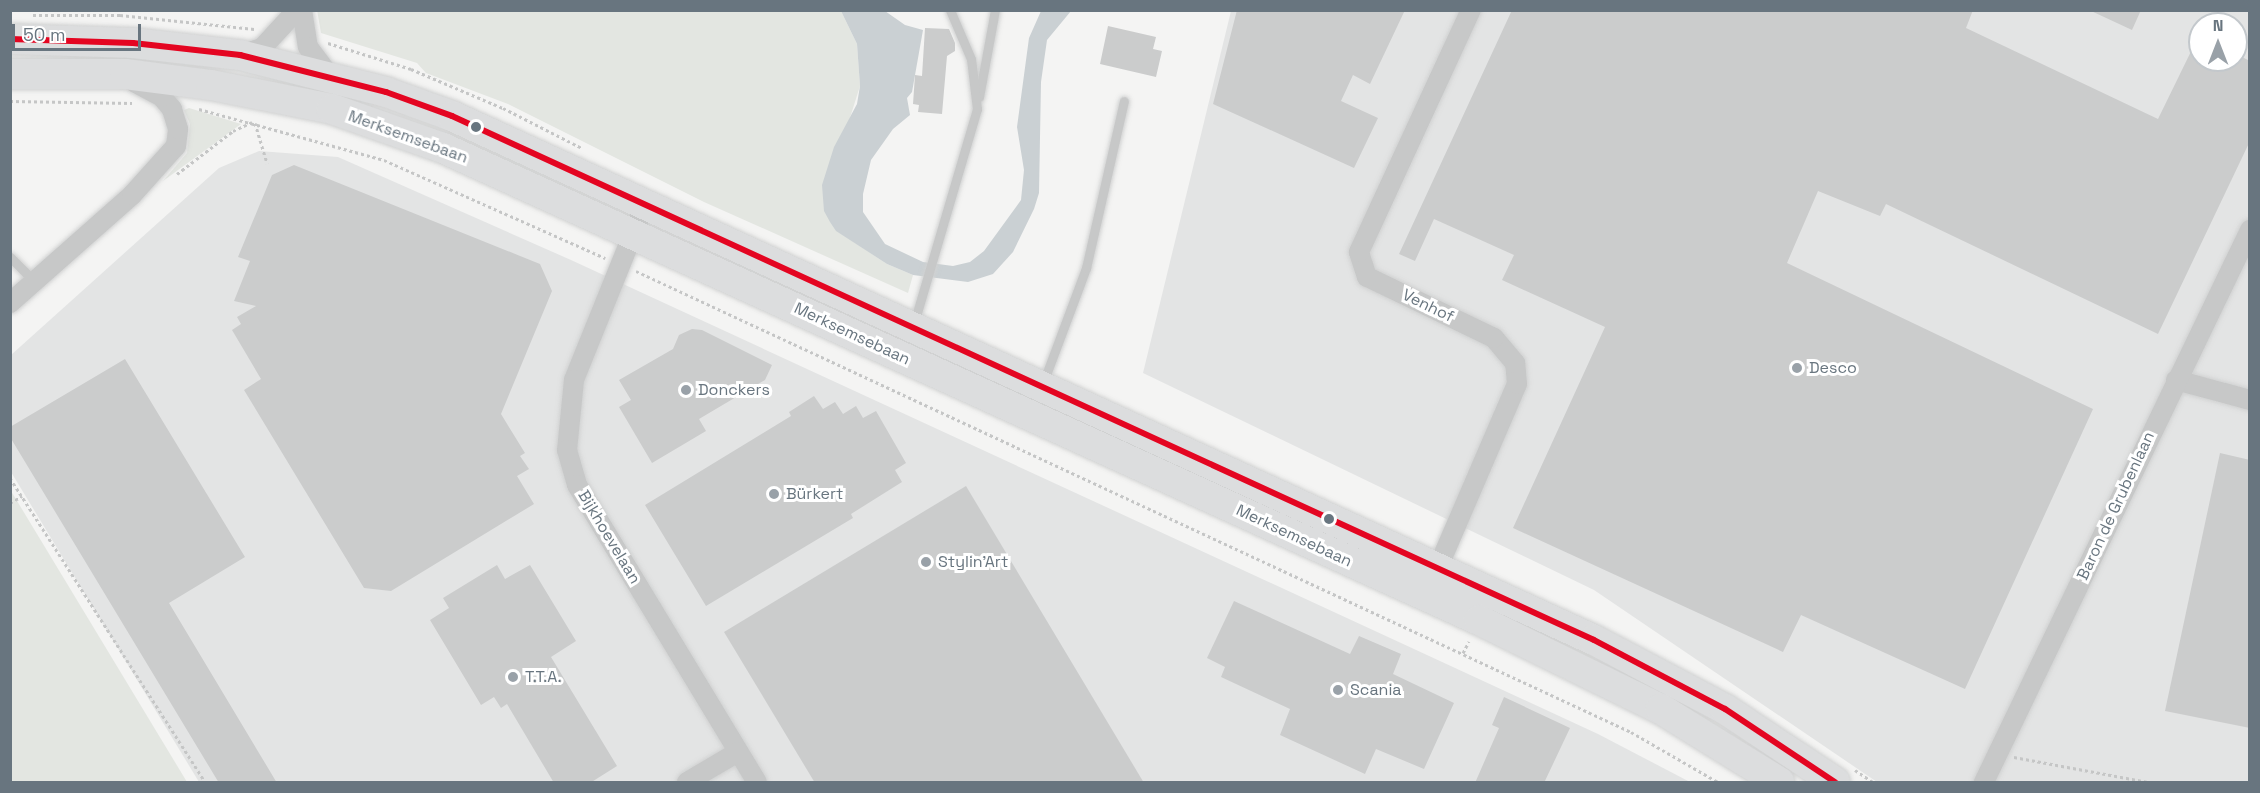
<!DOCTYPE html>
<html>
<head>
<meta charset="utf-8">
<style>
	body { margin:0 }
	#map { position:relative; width:2260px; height:793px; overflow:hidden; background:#f4f4f3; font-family:"Space Grotesk",sans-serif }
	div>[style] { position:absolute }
	.built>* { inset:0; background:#e3e4e4 }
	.green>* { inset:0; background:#e3e6e1 }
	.water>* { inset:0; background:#cad0d3 }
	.building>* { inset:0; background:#cbcccc }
	.path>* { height:3px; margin-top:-1.5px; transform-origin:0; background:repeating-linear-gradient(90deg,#c5c6c6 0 3px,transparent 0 6px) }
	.roads { filter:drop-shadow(0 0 2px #d0d1d1) drop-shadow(0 0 2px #d0d1d1) }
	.lane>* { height:9px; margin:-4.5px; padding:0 4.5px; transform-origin:4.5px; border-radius:4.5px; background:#c7c8c8 }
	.street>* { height:20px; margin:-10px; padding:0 10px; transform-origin:10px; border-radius:10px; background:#c7c8c8 }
	.primary>* { height:30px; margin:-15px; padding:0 15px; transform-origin:15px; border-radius:15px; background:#dcddde }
	.bus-1>* { height:6px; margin:-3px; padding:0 3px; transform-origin:3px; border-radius:3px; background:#e40521 }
	.dots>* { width:16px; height:16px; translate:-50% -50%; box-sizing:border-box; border:3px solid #fff; border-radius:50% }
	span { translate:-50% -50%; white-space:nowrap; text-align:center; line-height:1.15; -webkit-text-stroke:6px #fff; paint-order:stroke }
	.street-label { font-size:16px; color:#68757f }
	.poi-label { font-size:16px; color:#68757f }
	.left { translate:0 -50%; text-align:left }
	.frame { position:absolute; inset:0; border:12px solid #68757f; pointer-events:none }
	.north { position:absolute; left:2188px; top:12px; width:60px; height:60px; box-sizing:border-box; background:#fff; border:2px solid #c3c8cc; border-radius:50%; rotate:0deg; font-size:16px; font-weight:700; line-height:24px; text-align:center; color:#68757f }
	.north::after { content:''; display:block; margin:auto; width:21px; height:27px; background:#99a1a8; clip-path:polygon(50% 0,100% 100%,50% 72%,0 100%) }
	.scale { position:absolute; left:12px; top:24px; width:129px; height:27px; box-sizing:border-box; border:3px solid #68757f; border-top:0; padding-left:8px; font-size:18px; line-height:21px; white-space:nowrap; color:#68757f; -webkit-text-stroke:4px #fff; paint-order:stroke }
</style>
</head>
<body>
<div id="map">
	<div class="built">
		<i style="clip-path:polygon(evenodd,1231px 11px,2249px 11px,2249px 782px,1877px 782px,1594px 590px,1143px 373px,1231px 11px,2200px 24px,2236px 24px,2236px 60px,2200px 60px,2200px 24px)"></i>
		<i style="clip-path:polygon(259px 151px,338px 157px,571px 260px,1598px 734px,1690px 782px,199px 782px,11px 472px,11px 355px,219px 168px)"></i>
	</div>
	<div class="green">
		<i style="clip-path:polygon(317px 10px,841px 11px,857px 44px,860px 86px,848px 124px,837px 231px,887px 264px,913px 275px,908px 293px,704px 202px,508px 104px,426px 73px,417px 63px,321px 33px)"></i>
		<i style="clip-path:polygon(189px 108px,241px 124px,163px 181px,187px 153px,190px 124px,184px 110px)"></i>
		<i style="clip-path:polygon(11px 491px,187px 782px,11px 782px)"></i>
	</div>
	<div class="water">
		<i style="clip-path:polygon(841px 11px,885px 11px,905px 25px,923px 30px,912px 92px,907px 98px,910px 115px,893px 129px,871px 160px,863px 194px,863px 212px,885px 244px,923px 262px,953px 266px,970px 262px,984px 251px,1021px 200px,1024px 170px,1017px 127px,1029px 38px,1041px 11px,1071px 11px,1047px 40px,1041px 82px,1039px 193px,1034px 209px,1013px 252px,993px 274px,968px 282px,913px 275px,887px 264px,836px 231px,830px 222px,824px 211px,822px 185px,834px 147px,857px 104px,860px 86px,857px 44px)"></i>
	</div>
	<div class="building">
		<i style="clip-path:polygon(1237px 10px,1405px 10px,1370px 84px,1353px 75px,1341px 101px,1378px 118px,1354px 168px,1213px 104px)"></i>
		<i style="clip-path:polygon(1512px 10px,1973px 10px,1966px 28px,2158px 119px,2200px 33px,2200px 60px,2236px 60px,2236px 54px,2250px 61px,2250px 141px,2158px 334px,1886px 204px,1880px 216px,1818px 191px,1787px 263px,2093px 409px,1965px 689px,1801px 615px,1783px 652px,1513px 528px,1605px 327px,1502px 280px,1514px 255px,1434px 219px,1415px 261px,1399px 254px)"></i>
		<i style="clip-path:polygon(2089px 10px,2141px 10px,2132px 30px)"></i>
		<i style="clip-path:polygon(1108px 26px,1156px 37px,1153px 49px,1162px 51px,1156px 77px,1100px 64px)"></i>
		<i style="clip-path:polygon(925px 28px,949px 29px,955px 43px,955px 51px,947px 56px,942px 114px,918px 112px,919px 105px,913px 104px,915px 75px,922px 76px)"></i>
		<i style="clip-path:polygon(294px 165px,540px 264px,552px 291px,501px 414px,525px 453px,520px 456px,529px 469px,517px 476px,534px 504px,391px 591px,364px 588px,244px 390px,261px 379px,232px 330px,241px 324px,237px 317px,256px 306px,234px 301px,250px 261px,238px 257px,272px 175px)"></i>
		<i style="clip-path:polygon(692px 329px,702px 330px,772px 365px,765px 380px,699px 419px,706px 431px,652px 463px,619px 407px,631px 400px,619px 380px,673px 349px,679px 335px)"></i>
		<i style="clip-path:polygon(125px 359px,245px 557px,169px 603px,277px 783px,219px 783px,10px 437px,10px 427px)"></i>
		<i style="clip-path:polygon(814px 396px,823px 409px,835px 402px,843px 414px,856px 406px,863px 418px,876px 411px,906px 463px,895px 470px,902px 482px,851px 514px,853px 518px,706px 606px,645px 505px,791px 416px,789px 412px)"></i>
		<i style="clip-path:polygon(2220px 453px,2250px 460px,2250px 728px,2165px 711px)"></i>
		<i style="clip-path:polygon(966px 486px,1144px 783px,815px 783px,724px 632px)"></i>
		<i style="clip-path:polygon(497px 565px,505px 579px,530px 565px,576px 641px,551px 657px,617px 766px,590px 783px,554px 783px,507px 704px,501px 708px,494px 697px,481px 705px,430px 620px,449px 608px,443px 598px)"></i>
		<i style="clip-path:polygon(1234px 601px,1350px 654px,1359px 636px,1401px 654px,1393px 674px,1454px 703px,1424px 769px,1376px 749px,1365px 774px,1280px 735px,1290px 709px,1221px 677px,1225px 667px,1207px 658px)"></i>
		<i style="clip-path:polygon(1504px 697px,1570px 728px,1544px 783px,1475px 783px,1499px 728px,1492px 725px)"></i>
	</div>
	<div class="path">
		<i style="left:33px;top:15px;width:87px"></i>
		<i style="left:120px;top:15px;width:135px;rotate:6deg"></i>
		<i style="left:328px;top:43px;width:87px;rotate:17.4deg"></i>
		<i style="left:411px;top:69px;width:100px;rotate:23deg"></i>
		<i style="left:503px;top:108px;width:89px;rotate:26.9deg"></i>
		<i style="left:10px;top:101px;width:122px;rotate:0.9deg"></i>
		<i style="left:199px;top:109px;width:192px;rotate:15.4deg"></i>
		<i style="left:384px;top:160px;width:242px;rotate:23.9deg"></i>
		<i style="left:255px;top:123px;width:42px;rotate:73.3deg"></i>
		<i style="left:177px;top:174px;width:71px;rotate:-37.5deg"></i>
		<i style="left:233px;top:131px;width:21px;rotate:-25deg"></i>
		<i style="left:636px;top:271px;width:1097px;rotate:24.86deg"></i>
		<i style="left:1631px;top:732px;width:100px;rotate:29.9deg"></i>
		<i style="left:10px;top:478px;width:361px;rotate:57.3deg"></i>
		<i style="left:10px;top:503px;width:14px;rotate:-30deg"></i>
		<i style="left:1463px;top:653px;width:13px;rotate:-63deg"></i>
		<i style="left:2014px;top:757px;width:135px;rotate:10.6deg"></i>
		<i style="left:1855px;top:770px;width:22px;rotate:34deg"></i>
	</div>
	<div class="roads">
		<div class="lane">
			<i style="left:979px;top:97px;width:88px;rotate:-79.6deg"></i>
			<i style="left:10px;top:257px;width:35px;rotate:45deg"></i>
			<i style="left:914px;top:323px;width:223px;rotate:-73.6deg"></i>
			<i style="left:977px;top:109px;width:50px;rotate:-96.8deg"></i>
			<i style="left:971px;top:59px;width:53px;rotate:-113.2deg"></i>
			<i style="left:1043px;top:383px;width:123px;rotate:-69.5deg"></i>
			<i style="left:1086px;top:268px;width:171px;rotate:-77.2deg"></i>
		</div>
		<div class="street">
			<i style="left:302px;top:10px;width:37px;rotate:81deg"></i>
			<i style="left:308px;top:47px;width:36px;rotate:53deg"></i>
			<i style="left:240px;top:55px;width:23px;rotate:-18deg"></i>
			<i style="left:262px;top:48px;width:52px;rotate:-47.4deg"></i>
			<i style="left:645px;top:204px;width:190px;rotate:112deg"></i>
			<i style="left:574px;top:380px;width:70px;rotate:95.7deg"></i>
			<i style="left:567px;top:450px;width:36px;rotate:74deg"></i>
			<i style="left:577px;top:485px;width:347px;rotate:58.8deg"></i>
			<i style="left:10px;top:303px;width:163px;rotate:-41.5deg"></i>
			<i style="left:132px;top:195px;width:66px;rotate:-48.1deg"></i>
			<i style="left:176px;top:146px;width:17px;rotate:-83deg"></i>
			<i style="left:178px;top:129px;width:21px;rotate:-107deg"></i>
			<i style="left:172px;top:109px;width:16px;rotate:-130deg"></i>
			<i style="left:162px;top:97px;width:32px;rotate:-152deg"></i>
			<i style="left:2176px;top:380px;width:77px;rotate:15.1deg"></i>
			<i style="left:1433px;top:579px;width:212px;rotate:-66.7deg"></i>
			<i style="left:1517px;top:384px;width:21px;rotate:-95deg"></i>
			<i style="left:1515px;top:363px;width:33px;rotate:-130deg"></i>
			<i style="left:1494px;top:338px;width:141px;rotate:-154.3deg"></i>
			<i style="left:1367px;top:277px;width:26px;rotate:-108deg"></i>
			<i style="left:1359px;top:252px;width:267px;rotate:-65.2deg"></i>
			<i style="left:687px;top:782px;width:59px;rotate:-30.5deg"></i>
			<i style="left:1984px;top:782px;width:613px;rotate:-64.27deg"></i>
		</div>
		<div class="primary">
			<i style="left:10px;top:39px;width:123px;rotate:1.9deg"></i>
			<i style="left:133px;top:43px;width:108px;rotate:6.4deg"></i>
			<i style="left:240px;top:55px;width:151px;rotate:14.2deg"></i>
			<i style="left:386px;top:92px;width:70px;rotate:20deg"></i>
			<i style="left:452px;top:116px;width:1256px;rotate:24.65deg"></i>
			<i style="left:1594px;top:640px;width:148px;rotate:27.8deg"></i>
			<i style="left:1725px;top:709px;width:132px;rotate:33.6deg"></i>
			<i style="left:10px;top:74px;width:115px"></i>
			<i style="left:125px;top:74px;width:87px;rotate:7.3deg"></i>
			<i style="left:211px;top:85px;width:123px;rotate:11.2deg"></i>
			<i style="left:332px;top:109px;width:118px;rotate:19.4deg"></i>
			<i style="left:443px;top:148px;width:1138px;rotate:24.49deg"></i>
			<i style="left:1479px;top:620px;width:203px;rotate:26.1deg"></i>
			<i style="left:1661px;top:709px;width:139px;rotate:31.7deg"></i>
		</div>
	</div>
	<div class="bus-1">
		<i style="left:10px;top:39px;width:123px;rotate:1.9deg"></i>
		<i style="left:133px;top:43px;width:108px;rotate:6.4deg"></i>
		<i style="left:240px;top:55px;width:151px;rotate:14.2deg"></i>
		<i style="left:386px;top:92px;width:70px;rotate:20deg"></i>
		<i style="left:452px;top:116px;width:1256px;rotate:24.65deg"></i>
		<i style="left:1594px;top:640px;width:148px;rotate:27.8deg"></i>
		<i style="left:1725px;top:709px;width:132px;rotate:33.6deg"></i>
	</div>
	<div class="dots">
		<i style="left:476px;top:127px;background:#68757f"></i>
		<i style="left:1797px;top:368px;background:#99a1a8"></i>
		<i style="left:686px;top:390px;background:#99a1a8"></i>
		<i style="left:774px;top:494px;background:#99a1a8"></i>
		<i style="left:1329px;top:519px;background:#68757f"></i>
		<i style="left:926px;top:562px;background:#99a1a8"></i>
		<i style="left:513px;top:677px;background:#99a1a8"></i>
		<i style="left:1338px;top:690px;background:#99a1a8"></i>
	</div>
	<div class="street-label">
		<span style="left:408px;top:137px;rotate:20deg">Merksemsebaan</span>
		<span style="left:1428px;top:306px;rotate:26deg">Venhof</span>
		<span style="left:852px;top:334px;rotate:25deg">Merksemsebaan</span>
		<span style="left:2116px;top:506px;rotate:-65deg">Baron de Grubenlaan</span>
		<span style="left:1294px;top:536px;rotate:25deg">Merksemsebaan</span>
		<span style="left:609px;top:537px;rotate:59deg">Bijkhoevelaan</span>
	</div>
	<div class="poi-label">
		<span class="left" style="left:1809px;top:368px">Desco</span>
		<span class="left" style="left:698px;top:390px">Donckers</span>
		<span class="left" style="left:786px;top:494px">Bürkert</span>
		<span class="left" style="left:938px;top:562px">Stylin'Art</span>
		<span class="left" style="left:525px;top:677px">T.T.A.</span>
		<span class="left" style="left:1350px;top:690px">Scania</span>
	</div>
	<div class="frame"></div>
	<div class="north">N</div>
	<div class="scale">50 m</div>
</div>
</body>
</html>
